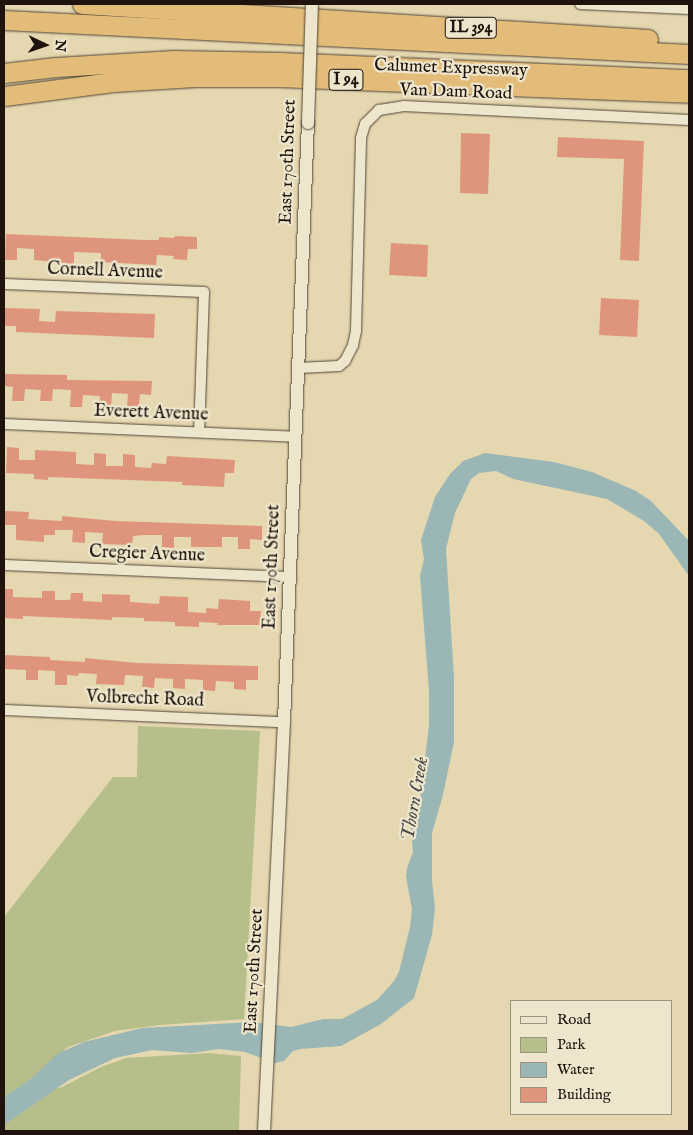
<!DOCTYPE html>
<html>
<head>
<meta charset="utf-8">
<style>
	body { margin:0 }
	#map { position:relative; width:693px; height:1135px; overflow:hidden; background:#e5d8b0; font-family:"IM FELL English",serif }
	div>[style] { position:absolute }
	.green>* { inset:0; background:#b6be8a }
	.water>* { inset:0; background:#9ab7b6 }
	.building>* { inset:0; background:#df957c }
	.roads { filter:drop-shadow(0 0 1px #514436) drop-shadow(0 0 1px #514436) }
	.minor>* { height:10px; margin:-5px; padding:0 5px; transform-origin:5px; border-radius:5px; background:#eee6cc }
	.tertiary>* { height:12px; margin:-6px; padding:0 6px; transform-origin:6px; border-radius:6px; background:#eee6cc }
	.motorway>* { height:19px; margin:-9.5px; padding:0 9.5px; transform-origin:9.5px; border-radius:9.5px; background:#e2bc78 }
	.bridges { filter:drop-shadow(0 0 1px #514436) drop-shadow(0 0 1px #514436) }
	.tertiary-bridge>* { height:12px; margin:-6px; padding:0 6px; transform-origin:6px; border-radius:6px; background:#eee6cc }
	span { translate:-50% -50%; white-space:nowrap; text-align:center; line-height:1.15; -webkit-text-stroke:4.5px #eee6cc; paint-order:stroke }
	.shield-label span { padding:1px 4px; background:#eee6cc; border:1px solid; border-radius:4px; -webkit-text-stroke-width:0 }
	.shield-label { font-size:16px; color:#20130e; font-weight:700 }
	.street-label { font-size:18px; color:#20130e }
	.water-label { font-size:19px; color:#4b4c49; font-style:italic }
	.frame { position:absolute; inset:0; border:5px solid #20130e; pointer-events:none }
	.legend { position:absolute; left:510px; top:1000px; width:162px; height:115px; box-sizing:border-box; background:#eee6cc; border:1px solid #9c9280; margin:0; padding:6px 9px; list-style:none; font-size:15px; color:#20130e }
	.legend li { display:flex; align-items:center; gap:10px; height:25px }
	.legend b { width:25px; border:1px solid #9c9280 }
	.north { position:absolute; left:20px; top:20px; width:50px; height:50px; -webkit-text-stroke:4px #eee6cc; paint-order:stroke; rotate:93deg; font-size:14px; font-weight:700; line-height:20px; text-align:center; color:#20130e }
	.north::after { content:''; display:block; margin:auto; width:18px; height:22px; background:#20130e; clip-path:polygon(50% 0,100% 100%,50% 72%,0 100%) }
</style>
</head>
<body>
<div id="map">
	<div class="green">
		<i style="clip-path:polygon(138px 726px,260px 731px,244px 1019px,160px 1025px,115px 1031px,68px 1047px,4px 1103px,4px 917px,113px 777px,137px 777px)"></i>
		<i style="clip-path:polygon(209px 1053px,241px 1056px,239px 1131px,4px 1131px,4px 1121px,39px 1095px,62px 1087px,101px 1067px,126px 1058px)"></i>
	</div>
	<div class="water">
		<i style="clip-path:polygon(485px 453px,554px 462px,592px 472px,636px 491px,651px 501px,689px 541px,689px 576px,659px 534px,644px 521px,607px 499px,513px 479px,496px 471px,479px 473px,471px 479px,455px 513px,446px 549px,454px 678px,454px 742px,443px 795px,432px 833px,432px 880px,435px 908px,432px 935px,414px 998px,381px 1024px,341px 1046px,300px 1049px,293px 1051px,284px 1061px,275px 1063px,245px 1052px,219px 1049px,192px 1053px,152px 1050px,115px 1058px,69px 1080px,4px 1125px,4px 1100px,7px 1095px,32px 1078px,57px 1054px,84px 1042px,142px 1028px,253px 1022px,291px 1027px,323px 1019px,342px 1019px,377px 1000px,394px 981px,399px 972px,410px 927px,412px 909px,406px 877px,407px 868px,413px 852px,410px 818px,420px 800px,429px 725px,429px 691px,420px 576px,424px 559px,421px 540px,435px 497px,450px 474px,463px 461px)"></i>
	</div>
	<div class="building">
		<i style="clip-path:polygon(461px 133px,490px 134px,488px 194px,460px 193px)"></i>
		<i style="clip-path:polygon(558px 137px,644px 141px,639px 261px,620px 260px,624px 159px,557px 157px)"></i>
		<i style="clip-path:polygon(6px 234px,146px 240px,159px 240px,159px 237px,174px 238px,175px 236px,197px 237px,197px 249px,188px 249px,187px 260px,173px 259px,174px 256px,157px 255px,156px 265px,101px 262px,101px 253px,74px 252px,74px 264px,34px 260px,34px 249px,17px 248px,17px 260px,5px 260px)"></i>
		<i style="clip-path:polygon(391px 243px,428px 245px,427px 277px,389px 275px)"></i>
		<i style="clip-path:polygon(601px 298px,639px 300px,637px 337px,599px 335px)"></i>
		<i style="clip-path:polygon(4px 308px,40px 309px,39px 321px,55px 322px,56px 311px,155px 314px,154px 338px,16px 332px,16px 326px,4px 326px)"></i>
		<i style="clip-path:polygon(4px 374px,67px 375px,67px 380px,152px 381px,151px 395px,140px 394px,139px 406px,127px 406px,128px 394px,112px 393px,111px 406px,99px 405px,100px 396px,83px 395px,82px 407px,70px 407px,71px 390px,53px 389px,52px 401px,40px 401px,41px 390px,25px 389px,24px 401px,12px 401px,13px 387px,4px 386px)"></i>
		<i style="clip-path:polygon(7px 447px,19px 448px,19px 460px,35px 460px,35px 450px,76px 452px,76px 464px,94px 465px,94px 453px,106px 454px,106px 466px,123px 466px,123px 454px,135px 455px,135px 467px,151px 468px,152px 463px,166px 464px,167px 456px,235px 460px,234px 473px,225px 473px,224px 487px,182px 485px,182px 482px,48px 477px,48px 480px,34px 479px,34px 474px,6px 473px)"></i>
		<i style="clip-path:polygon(5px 511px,29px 512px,28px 519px,62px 521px,62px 516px,115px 521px,262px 526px,262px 540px,250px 539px,250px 549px,238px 549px,238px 537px,222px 537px,222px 547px,191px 547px,191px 537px,174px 537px,174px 548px,162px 547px,162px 535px,144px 535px,133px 536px,132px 545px,102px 544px,103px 533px,85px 532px,85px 543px,72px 542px,73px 530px,55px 530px,55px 535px,44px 535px,44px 542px,16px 540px,16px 525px,5px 525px)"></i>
		<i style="clip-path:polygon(4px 589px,13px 589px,13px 597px,42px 598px,42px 591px,55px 591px,55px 600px,70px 600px,71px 593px,83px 593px,83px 601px,102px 602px,102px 594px,130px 595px,130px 602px,159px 604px,160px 596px,188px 597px,188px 612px,206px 613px,206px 608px,218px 609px,219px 599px,250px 601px,250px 611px,261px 611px,260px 625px,217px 625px,218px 623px,199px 622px,199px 627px,175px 626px,175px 622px,144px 621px,144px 618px,112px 617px,112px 620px,23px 616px,23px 619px,4px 618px)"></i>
		<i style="clip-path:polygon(4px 655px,50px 657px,50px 660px,85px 662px,85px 658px,137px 663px,258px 666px,258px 680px,246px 680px,246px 690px,234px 689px,234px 682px,216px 681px,215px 691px,203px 690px,203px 680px,185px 679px,185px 689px,173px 688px,173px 679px,155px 678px,154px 688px,142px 687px,143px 676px,125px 675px,124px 685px,96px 684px,97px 674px,79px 673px,78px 676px,67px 675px,67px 685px,55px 685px,55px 671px,38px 670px,38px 680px,26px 680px,26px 670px,4px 669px)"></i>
	</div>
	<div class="roads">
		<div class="minor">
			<i style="left:580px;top:4px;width:109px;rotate:2.6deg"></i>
			<i style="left:4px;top:284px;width:200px;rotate:2.3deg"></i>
			<i style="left:204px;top:292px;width:140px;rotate:92deg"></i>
			<i style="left:299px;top:368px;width:40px;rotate:-2.9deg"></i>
			<i style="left:339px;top:366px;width:8px;rotate:-40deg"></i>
			<i style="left:345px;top:361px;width:18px;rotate:-63deg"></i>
			<i style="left:353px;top:345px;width:14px;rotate:-78deg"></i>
			<i style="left:356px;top:331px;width:193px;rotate:-88.5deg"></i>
			<i style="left:361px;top:138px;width:15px;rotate:-74deg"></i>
			<i style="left:365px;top:124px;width:20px;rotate:-45deg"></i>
			<i style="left:379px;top:110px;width:25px;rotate:-9deg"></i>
			<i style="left:404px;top:106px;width:285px;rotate:2.8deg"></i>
			<i style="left:4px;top:424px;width:292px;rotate:2.5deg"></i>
			<i style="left:4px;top:565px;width:286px;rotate:2.4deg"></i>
			<i style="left:4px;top:710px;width:280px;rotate:2.5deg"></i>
		</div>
		<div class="tertiary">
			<i style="left:264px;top:1131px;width:409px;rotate:-87.2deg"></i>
			<i style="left:284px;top:722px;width:599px;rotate:-87.71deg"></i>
		</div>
		<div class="motorway">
			<i style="left:82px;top:4px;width:567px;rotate:3.54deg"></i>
			<i style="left:4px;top:20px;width:686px;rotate:2.84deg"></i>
			<i style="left:4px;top:73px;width:52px;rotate:-6.6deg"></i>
			<i style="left:56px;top:67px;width:118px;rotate:-3.4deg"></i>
			<i style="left:174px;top:60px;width:106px;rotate:1.1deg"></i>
			<i style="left:280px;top:62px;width:409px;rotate:2.4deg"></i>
			<i style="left:4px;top:96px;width:110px;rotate:-7.3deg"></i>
			<i style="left:113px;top:82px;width:82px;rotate:-3.5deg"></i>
			<i style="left:195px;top:77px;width:83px"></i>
			<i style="left:278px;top:77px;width:411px;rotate:2.2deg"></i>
		</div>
	</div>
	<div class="bridges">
		<div class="tertiary-bridge">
			<i style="left:308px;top:123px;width:119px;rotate:-88.1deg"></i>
		</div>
	</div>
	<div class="shield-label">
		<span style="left:471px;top:28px">IL 394</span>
		<span style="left:346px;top:80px">I 94</span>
	</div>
	<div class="street-label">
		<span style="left:451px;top:69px;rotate:2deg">Calumet Expressway</span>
		<span style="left:456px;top:93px;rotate:2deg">Van Dam Road</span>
		<span style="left:289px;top:162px;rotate:-88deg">East 170th Street</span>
		<span style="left:105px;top:272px;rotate:2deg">Cornell Avenue</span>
		<span style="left:151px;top:414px;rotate:2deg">Everett Avenue</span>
		<span style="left:147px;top:555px;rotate:2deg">Cregier Avenue</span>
		<span style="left:273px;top:567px;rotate:-88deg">East 170th Street</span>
		<span style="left:145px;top:700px;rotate:2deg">Volbrecht Road</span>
		<span style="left:255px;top:971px;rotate:-87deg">East 170th Street</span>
	</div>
	<div class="water-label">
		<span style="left:416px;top:799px;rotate:-80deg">Thorn Creek</span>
	</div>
	<div class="frame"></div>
	<ul class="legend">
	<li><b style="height:6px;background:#eee6cc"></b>Road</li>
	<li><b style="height:14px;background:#b6be8a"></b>Park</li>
	<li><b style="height:14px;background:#9ab7b6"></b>Water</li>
	<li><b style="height:14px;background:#df957c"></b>Building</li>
	</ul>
	<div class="north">N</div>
</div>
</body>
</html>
